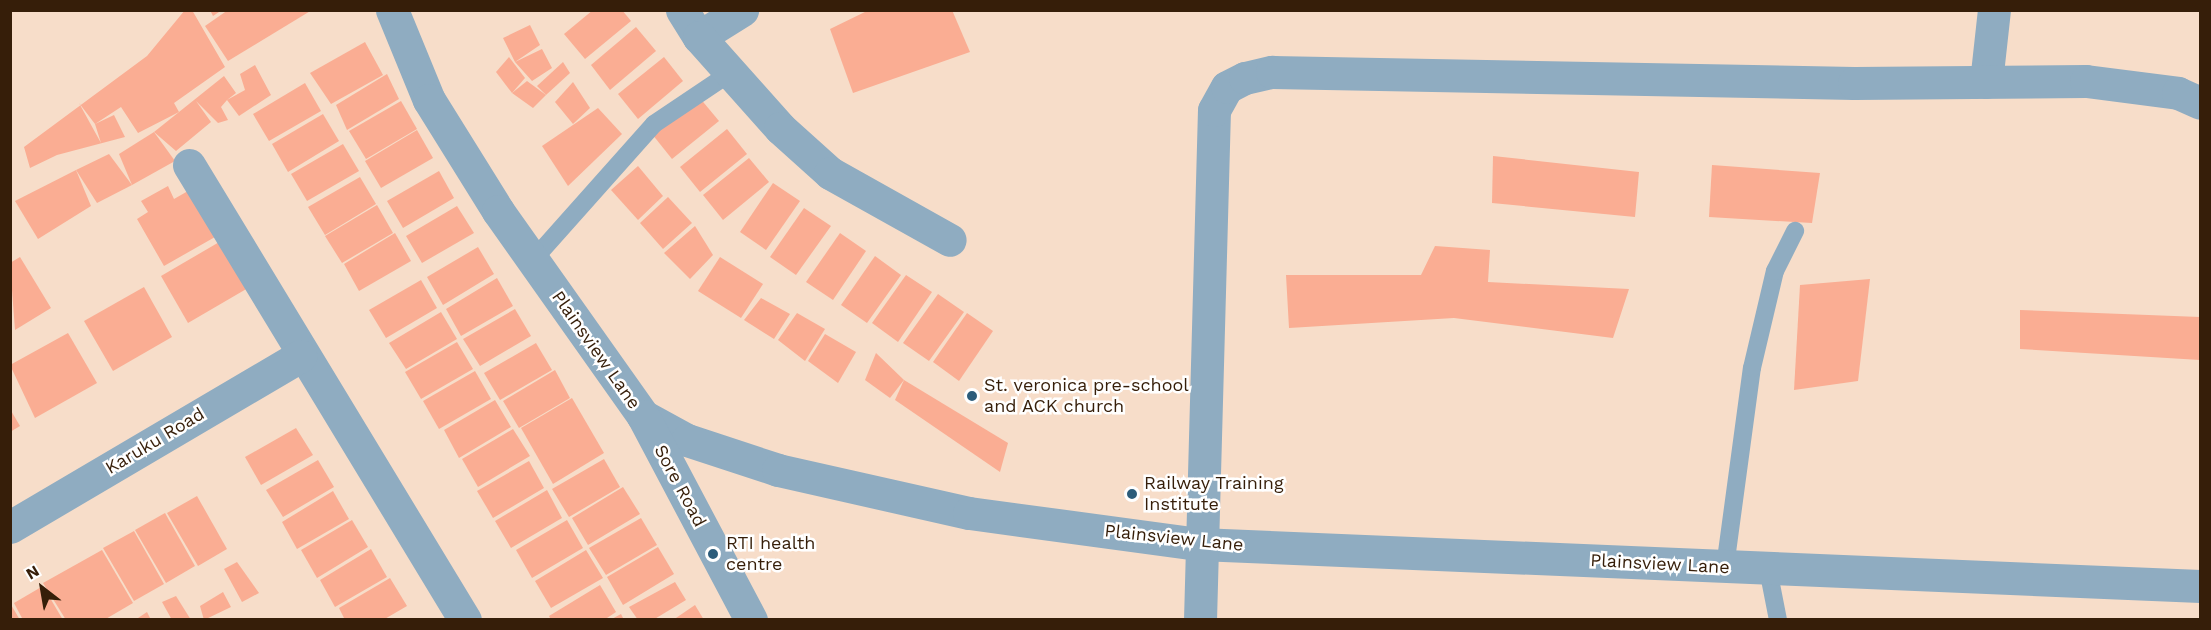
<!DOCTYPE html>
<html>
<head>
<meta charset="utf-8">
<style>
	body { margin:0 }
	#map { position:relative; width:2211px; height:630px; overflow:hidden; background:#f7ddc9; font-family:"Work Sans",sans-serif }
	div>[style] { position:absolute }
	.building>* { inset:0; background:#faad93 }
	.lane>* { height:18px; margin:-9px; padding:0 9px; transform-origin:9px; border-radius:9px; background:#8facc1 }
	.street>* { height:33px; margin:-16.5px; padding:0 16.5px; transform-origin:16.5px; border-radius:16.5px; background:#8facc1 }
	.dots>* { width:16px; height:16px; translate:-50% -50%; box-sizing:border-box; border:3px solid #fff; border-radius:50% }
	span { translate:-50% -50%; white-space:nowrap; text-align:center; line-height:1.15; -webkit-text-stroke:5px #fff; paint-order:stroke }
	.street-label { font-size:18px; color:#361e09 }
	.poi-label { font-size:18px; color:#361e09 }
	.left { translate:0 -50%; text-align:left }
	.frame { position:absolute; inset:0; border:12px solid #361e09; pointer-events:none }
	.north { position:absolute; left:12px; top:558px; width:60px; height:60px; -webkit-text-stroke:4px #fff; paint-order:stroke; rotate:329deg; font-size:16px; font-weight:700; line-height:24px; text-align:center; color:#361e09 }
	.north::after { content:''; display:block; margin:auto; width:21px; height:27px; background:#361e09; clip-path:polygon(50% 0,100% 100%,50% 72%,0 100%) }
</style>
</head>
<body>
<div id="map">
	<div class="building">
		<i style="clip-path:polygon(evenodd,185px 10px,192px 10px,225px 67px,174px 103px,179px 112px,138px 133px,121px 107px,95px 124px,114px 115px,125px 137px,57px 155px,30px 168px,24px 147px,147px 56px,185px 10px,79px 103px,95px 124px,101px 143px,79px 103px)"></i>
		<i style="clip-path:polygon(210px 10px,222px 10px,213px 16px)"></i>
		<i style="clip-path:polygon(228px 10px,312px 10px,228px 61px,205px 26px)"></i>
		<i style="clip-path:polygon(593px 10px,622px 10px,631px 21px,585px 59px,564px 34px)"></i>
		<i style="clip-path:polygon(869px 10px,952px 10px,970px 52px,853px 93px,830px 29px)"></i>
		<i style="clip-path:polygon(530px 25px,540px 45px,515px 62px,542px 49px,552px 68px,532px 81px,515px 62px,503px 38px)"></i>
		<i style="clip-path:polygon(636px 27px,656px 51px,610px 90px,591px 65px)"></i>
		<i style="clip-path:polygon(365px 42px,383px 75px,331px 104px,310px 73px)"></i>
		<i style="clip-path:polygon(509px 57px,525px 78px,512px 93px,496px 72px)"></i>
		<i style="clip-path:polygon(664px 57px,683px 81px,638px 119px,618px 94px)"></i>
		<i style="clip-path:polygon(563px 62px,570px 73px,546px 95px,537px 86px)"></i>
		<i style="clip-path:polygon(255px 65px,271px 95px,239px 116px,227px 100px,221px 107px,228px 120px,218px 123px,196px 101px,211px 122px,176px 151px,154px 132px,224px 76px,236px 93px,227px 100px,245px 90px,240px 74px)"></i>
		<i style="clip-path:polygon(387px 74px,399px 99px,347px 130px,336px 105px)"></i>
		<i style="clip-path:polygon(527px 81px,546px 95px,533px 108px,512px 93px)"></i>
		<i style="clip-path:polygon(573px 82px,590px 108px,573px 124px,555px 102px)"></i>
		<i style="clip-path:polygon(305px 83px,321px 111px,269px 141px,253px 114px)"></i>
		<i style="clip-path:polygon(699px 97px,719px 121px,672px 159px,652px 134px)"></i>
		<i style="clip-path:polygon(401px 101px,417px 129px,366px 159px,349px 131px)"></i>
		<i style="clip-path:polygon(598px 108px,622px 134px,568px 186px,542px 146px)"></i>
		<i style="clip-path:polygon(323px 114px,339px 141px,288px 172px,272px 144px)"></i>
		<i style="clip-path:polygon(727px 129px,747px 154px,700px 192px,680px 167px)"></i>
		<i style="clip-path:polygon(417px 130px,433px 158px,381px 188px,365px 161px)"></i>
		<i style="clip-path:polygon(154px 132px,175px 161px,132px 185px,119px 154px)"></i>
		<i style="clip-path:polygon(343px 144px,359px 171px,307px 201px,291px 174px)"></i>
		<i style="clip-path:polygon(109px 154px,132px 185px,97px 203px,76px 170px)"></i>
		<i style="clip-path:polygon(1493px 156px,1639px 172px,1635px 217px,1492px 203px)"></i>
		<i style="clip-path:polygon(749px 158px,769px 182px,723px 220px,703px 195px)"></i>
		<i style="clip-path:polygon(1712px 165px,1820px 173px,1812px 223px,1709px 217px)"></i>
		<i style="clip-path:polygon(638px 166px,663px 196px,638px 220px,611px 190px)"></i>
		<i style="clip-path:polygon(76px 170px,91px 206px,38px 239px,15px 201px)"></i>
		<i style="clip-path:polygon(439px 171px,454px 198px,403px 228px,387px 201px)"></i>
		<i style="clip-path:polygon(360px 177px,376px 204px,325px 235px,308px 207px)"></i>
		<i style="clip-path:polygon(773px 183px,800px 201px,766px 250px,740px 232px)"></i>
		<i style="clip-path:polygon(168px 186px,174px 199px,188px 191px,215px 237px,164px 266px,137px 219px,148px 212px,141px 201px)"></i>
		<i style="clip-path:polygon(668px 197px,692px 223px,663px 249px,640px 223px)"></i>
		<i style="clip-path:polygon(377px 205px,393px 233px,342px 263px,325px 236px)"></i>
		<i style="clip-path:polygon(457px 206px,474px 233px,422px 263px,406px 236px)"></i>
		<i style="clip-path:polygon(804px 208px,831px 226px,796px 275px,770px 257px)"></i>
		<i style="clip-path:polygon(695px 226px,713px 255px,690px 279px,664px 253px)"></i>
		<i style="clip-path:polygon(395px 233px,411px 261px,359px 291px,344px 264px)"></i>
		<i style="clip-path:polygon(840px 233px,866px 251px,833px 300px,806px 282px)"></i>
		<i style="clip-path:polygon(221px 241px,248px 288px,188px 323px,161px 276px)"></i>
		<i style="clip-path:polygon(1435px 246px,1490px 250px,1488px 282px,1629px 289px,1613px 338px,1454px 318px,1289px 328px,1286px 275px,1421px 275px)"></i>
		<i style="clip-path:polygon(478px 247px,494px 274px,443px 305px,427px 277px)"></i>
		<i style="clip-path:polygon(875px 256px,901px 275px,867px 323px,841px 305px)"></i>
		<i style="clip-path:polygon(20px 257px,51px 308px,15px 330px,10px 263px)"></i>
		<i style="clip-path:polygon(720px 257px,763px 284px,741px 318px,698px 291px)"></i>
		<i style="clip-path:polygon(906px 275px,932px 292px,898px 342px,872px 323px)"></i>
		<i style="clip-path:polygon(497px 278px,513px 306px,461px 336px,446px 309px)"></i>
		<i style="clip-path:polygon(1870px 279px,1858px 381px,1794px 390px,1800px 285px)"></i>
		<i style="clip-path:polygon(421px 280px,437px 308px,386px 338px,369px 310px)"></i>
		<i style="clip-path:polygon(144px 287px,172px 337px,113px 371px,84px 321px)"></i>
		<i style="clip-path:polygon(938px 294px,964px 312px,929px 361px,903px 343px)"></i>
		<i style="clip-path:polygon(761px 298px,790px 314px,774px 339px,744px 320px)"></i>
		<i style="clip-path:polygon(515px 309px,531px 336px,480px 366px,463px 339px)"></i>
		<i style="clip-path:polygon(2020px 310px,2200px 317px,2200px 360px,2020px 349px)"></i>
		<i style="clip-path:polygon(441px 312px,457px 339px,406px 369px,389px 343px)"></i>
		<i style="clip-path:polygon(797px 313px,825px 329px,805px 361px,778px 340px)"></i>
		<i style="clip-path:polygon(967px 313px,993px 331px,959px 381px,933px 362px)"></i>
		<i style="clip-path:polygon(68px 333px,97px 383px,35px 418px,10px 365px)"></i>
		<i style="clip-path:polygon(825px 334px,856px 352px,838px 383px,808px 361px)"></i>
		<i style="clip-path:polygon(457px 342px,473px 369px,421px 399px,405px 372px)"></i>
		<i style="clip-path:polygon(536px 343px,552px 370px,500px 400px,484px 373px)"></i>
		<i style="clip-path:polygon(876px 353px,904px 380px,890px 398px,865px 380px)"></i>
		<i style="clip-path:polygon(555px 370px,570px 398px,519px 428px,503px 401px)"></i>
		<i style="clip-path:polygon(475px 371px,491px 399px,439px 429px,423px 401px)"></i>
		<i style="clip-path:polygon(904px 380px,1008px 443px,1000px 472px,895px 400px)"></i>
		<i style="clip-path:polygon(572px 398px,604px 453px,553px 484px,521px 428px)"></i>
		<i style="clip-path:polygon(495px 400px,511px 427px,459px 458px,444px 430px)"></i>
		<i style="clip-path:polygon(10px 409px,20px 426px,10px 432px)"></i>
		<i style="clip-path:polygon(296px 428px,313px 455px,261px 485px,245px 457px)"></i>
		<i style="clip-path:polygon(513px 429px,530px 456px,478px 487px,462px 459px)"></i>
		<i style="clip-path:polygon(604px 459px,620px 487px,569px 517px,552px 489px)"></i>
		<i style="clip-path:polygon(318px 460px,334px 487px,283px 517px,266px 490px)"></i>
		<i style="clip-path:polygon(529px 461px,544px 488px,493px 518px,477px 491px)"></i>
		<i style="clip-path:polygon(623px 487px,640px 514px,588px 545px,572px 518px)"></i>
		<i style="clip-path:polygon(547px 490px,562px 518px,511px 548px,495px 521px)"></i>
		<i style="clip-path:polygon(333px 491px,349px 519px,297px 549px,282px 522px)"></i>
		<i style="clip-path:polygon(197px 496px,227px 549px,198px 566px,167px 513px)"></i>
		<i style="clip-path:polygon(165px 513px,195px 566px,166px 583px,135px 530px)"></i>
		<i style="clip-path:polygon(641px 518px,657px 545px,606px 575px,589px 548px)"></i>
		<i style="clip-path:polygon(352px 520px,368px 547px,317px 578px,301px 550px)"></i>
		<i style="clip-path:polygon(567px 520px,583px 548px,532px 578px,516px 550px)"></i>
		<i style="clip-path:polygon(134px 531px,164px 584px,134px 601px,103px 548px)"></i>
		<i style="clip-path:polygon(658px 547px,674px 574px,623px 605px,607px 577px)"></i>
		<i style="clip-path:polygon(371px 549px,387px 577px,335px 607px,320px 580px)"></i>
		<i style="clip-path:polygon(102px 550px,133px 603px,104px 620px,66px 620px,43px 583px)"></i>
		<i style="clip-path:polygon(586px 550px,603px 578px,551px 608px,535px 581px)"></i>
		<i style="clip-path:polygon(237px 562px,259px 593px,242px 602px,224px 569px)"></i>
		<i style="clip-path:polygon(390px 578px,407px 606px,383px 620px,345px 620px,339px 608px)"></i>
		<i style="clip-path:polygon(675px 582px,686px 600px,653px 620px,638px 620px,629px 607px)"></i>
		<i style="clip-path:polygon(600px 585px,616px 612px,604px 620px,551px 620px,549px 616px)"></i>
		<i style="clip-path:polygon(43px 586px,63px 620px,23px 620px,14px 603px)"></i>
		<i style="clip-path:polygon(223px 592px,231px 607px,204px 620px,200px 606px)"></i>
		<i style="clip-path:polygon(176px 596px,191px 620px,172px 620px,162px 602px)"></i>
		<i style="clip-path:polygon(10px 603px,20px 620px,10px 620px)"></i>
		<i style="clip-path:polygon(695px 605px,704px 620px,673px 620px)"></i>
		<i style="clip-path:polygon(147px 612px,151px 620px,135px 620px)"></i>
		<i style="clip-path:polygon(621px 614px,624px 620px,610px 620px)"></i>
	</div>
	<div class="lane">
		<i style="left:533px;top:260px;width:182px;rotate:-48.3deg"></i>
		<i style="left:654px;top:124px;width:92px;rotate:-33.9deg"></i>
		<i style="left:1725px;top:567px;width:201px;rotate:-82.3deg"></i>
		<i style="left:1752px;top:368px;width:100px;rotate:-76.7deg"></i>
		<i style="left:1775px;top:271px;width:45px;rotate:-63.4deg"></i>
		<i style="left:1768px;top:569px;width:52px;rotate:78.9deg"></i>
	</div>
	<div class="street">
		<i style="left:392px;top:10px;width:97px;rotate:67.7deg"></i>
		<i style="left:429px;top:100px;width:131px;rotate:58.1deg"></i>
		<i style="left:498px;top:211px;width:251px;rotate:54.7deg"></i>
		<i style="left:643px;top:416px;width:50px;rotate:28.6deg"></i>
		<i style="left:687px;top:440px;width:96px;rotate:18.2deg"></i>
		<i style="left:778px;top:470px;width:196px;rotate:12.7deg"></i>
		<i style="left:969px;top:513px;width:232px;rotate:7.7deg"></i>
		<i style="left:1199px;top:544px;width:1002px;rotate:2.4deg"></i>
		<i style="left:682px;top:10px;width:32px;rotate:58deg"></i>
		<i style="left:699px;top:37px;width:51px;rotate:-32.1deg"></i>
		<i style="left:699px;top:37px;width:122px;rotate:48.3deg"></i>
		<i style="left:780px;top:128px;width:67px;rotate:42deg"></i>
		<i style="left:830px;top:173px;width:137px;rotate:29.2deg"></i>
		<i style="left:1986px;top:82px;width:72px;rotate:-83.7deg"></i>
		<i style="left:189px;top:165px;width:532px;rotate:58.76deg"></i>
		<i style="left:643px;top:416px;width:231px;rotate:62.1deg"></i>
		<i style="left:10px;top:527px;width:337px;rotate:-30.5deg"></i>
		<i style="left:1200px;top:620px;width:510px;rotate:-88.43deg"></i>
		<i style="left:1214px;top:110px;width:26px;rotate:-61deg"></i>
		<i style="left:1227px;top:87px;width:20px;rotate:-27deg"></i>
		<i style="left:1245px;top:78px;width:28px;rotate:-13deg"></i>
		<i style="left:1272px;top:72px;width:582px;rotate:1.08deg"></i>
		<i style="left:1854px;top:83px;width:232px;rotate:-0.5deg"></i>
		<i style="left:2086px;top:81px;width:93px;rotate:7.4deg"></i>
		<i style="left:2178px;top:93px;width:24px;rotate:24deg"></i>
	</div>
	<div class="dots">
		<i style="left:972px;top:396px;background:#2c5c7a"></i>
		<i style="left:1132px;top:494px;background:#2c5c7a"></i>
		<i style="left:713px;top:554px;background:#2c5c7a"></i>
	</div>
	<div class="street-label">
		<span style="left:596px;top:350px;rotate:55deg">Plainsview Lane</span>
		<span style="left:155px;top:441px;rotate:-31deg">Karuku Road</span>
		<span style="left:680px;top:486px;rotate:62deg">Sore Road</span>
		<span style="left:1174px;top:538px;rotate:6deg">Plainsview Lane</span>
		<span style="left:1660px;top:564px;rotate:3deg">Plainsview Lane</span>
	</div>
	<div class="poi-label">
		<span class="left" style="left:984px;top:396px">St. veronica pre-school<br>and ACK church</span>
		<span class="left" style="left:1144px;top:494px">Railway Training<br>Institute</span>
		<span class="left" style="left:726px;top:554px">RTI health<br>centre</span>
	</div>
	<div class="frame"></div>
	<div class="north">N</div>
</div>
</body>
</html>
